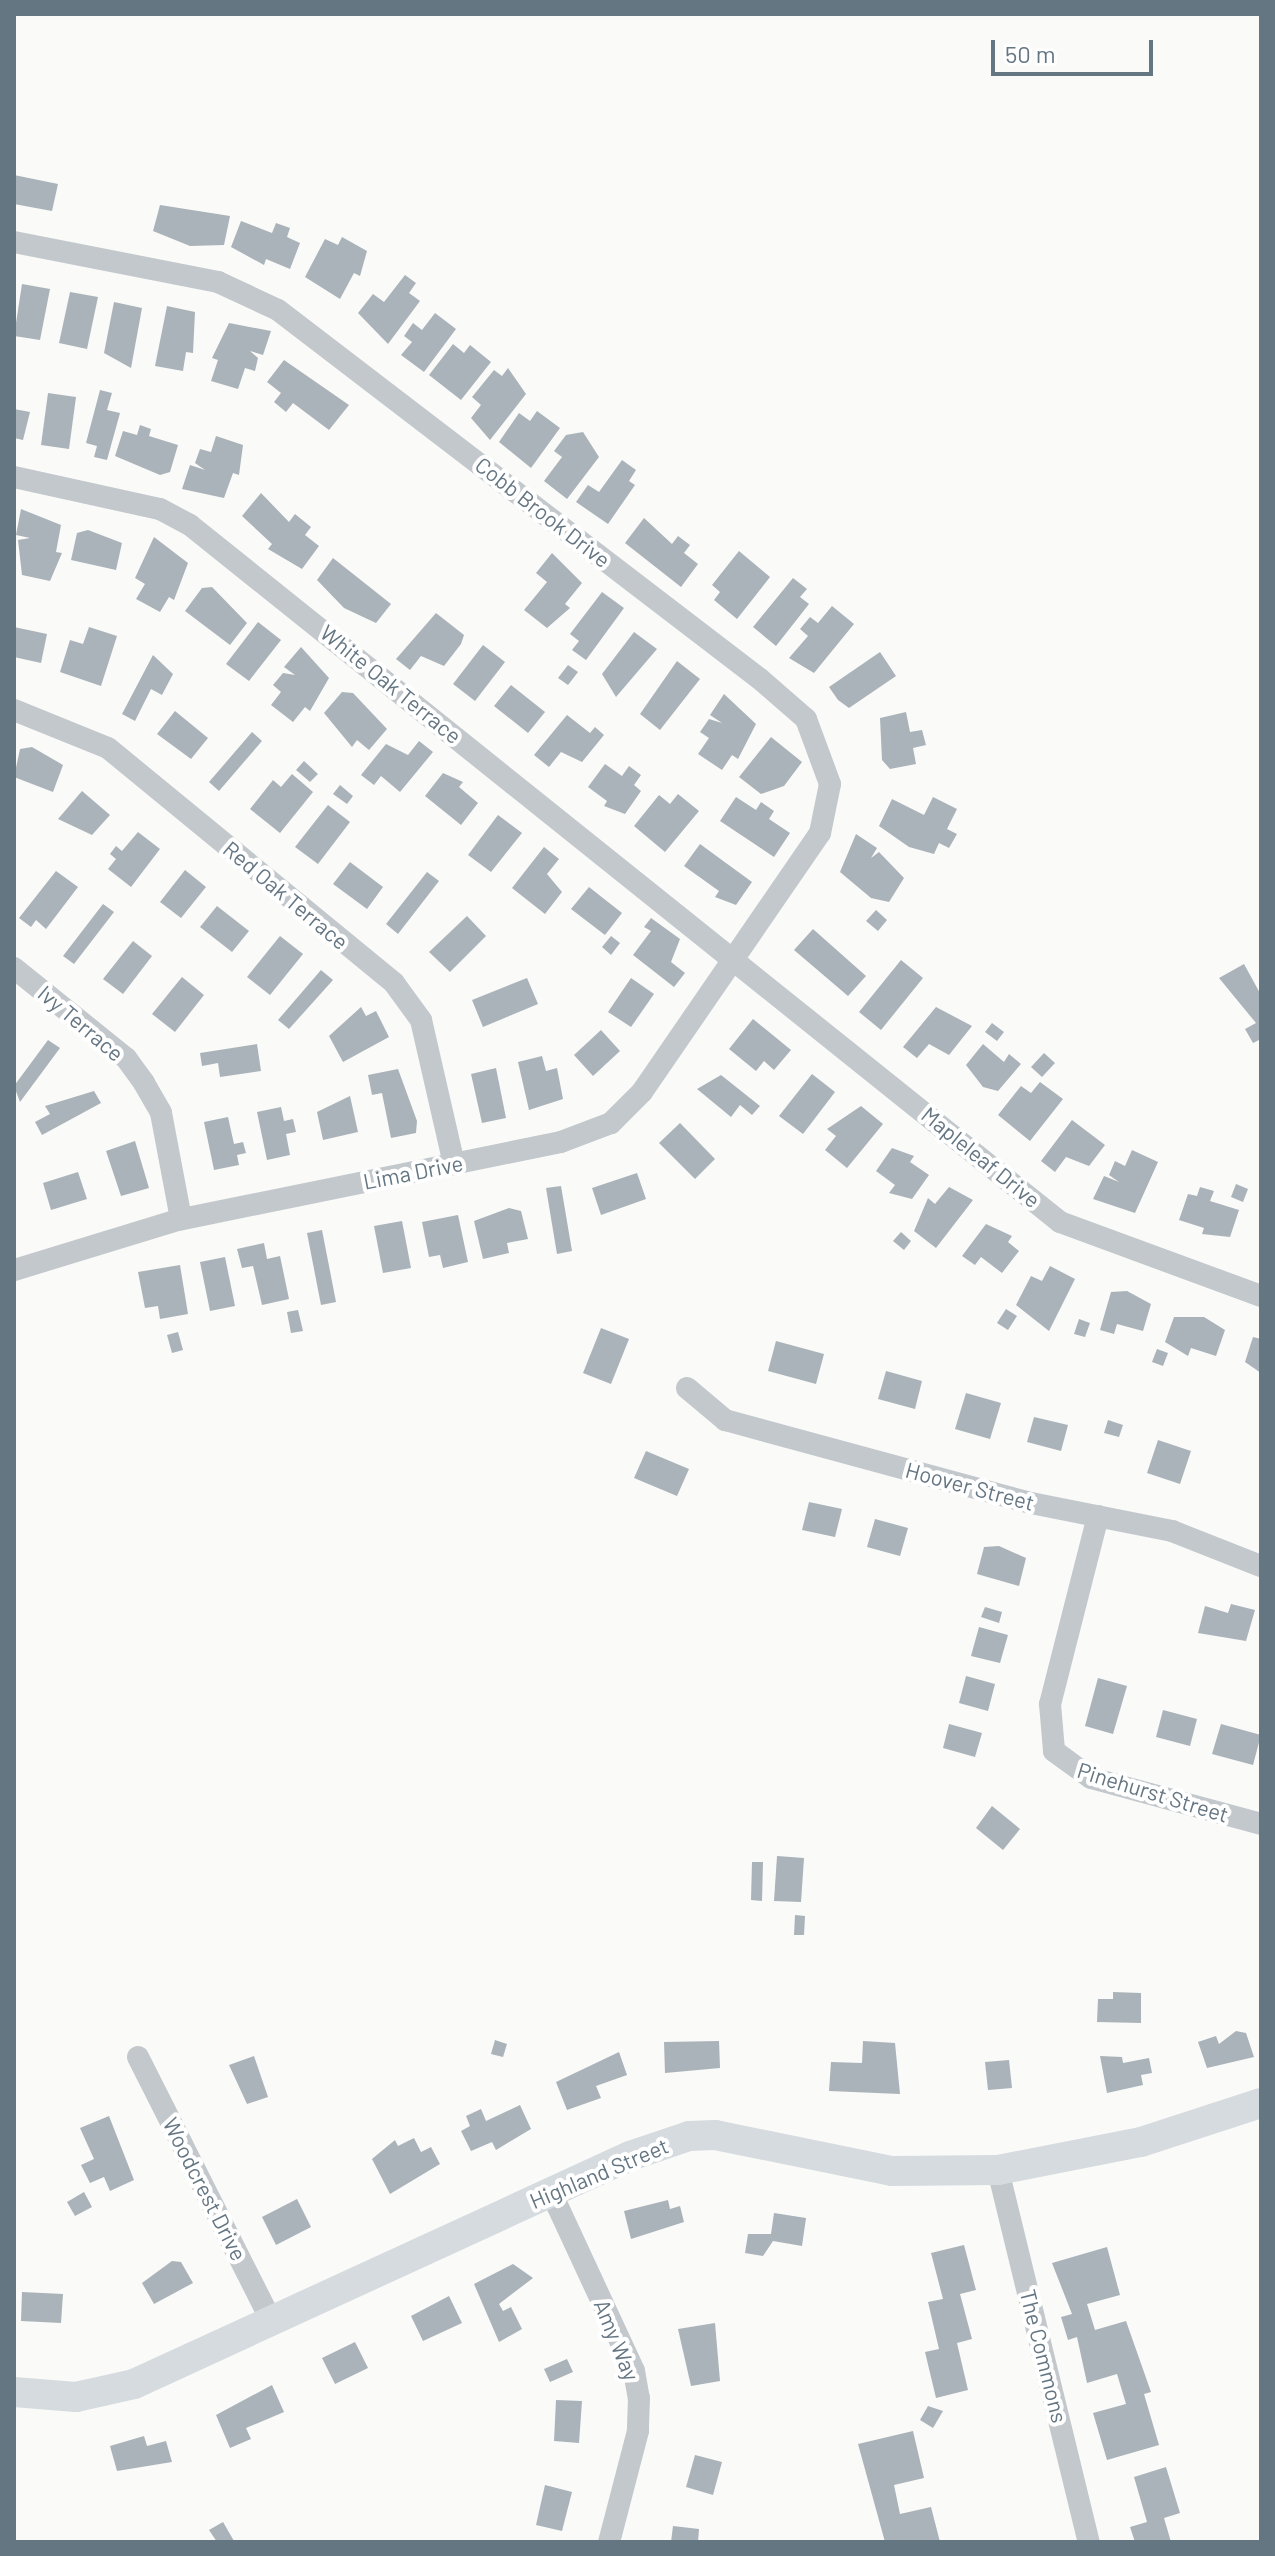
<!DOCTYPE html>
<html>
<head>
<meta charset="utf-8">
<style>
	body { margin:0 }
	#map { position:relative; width:1275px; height:2556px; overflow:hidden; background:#fafaf8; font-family:Barlow,sans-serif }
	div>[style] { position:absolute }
	.building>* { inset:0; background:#aab3b9 }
	.street>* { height:22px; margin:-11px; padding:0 11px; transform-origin:11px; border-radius:11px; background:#c3c8cc }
	.secondary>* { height:30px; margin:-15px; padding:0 15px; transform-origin:15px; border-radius:15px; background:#d6dbdf }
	span { translate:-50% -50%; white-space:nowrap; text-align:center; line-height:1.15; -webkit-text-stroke:8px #fff; paint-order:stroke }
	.street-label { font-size:22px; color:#657683 }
	.frame { position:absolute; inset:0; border:16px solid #657683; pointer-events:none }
	.scale { position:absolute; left:991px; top:40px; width:162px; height:36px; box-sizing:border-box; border:4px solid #657683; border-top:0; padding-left:10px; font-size:24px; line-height:28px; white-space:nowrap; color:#657683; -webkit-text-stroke:6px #fff; paint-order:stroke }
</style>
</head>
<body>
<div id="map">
	<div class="building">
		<i style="clip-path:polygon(14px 175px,58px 184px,52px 211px,14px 204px)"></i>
		<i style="clip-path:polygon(160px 205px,230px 216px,224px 245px,190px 246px,153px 231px)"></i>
		<i style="clip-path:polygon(241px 221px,272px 233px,276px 223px,290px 228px,287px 237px,300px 243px,290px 269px,266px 259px,264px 265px,231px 247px)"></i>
		<i style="clip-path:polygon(342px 237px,367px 251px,360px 276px,354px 273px,340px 299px,305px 277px,325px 239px,338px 245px)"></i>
		<i style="clip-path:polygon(405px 275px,416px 283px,409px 293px,420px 301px,388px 344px,358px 313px,373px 294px,384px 302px)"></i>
		<i style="clip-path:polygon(22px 284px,50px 289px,40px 340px,14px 336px)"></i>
		<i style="clip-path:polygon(70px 292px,98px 297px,87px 349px,59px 343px)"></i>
		<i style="clip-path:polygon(114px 302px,142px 308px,131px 368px,104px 353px)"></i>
		<i style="clip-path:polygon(167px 306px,195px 312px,193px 353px,186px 352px,183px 371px,155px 366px)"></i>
		<i style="clip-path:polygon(435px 313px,456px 329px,424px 372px,401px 355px,412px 342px,404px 336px,413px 323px,422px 330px)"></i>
		<i style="clip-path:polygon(229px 323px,271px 331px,263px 355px,250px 351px,258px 358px,255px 371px,245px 368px,238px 389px,211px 381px,218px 360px,212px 358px)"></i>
		<i style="clip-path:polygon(453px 344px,464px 353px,470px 345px,491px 362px,461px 400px,429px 375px)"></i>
		<i style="clip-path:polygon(284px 360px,349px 405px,329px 430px,293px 403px,286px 412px,274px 402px,281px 393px,267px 382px)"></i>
		<i style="clip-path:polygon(508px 368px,526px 394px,490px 440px,471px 418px,481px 405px,472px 397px,494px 370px,502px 376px)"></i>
		<i style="clip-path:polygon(100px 390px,112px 393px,107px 410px,120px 413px,107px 460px,94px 457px,97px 446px,86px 443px)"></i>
		<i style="clip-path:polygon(48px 393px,76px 397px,69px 449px,41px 445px)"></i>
		<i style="clip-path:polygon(14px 409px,30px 412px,23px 440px,14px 438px)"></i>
		<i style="clip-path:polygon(537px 411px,560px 428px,531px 468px,499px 442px,519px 413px,530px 421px)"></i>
		<i style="clip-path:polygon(140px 425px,151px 429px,149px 436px,178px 445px,170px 472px,160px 475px,115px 456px,123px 431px,137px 435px)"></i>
		<i style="clip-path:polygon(583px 432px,599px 457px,567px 499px,544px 481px,562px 457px,554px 451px,566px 435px)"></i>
		<i style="clip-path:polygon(216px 436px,243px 445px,239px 475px,233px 473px,224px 498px,182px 489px,190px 465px,205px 470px,195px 463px,200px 449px,211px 452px)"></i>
		<i style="clip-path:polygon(622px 460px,636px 470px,629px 481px,635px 485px,608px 524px,576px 502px,588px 485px,599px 492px)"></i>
		<i style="clip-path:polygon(261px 493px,289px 522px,295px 514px,311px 527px,305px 535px,319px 546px,302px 569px,268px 549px,272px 544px,242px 516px)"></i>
		<i style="clip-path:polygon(21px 509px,61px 525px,56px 552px,62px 553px,50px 581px,22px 575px,18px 540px,30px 538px,16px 535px)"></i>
		<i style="clip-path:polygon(644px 518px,672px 544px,678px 536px,690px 545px,684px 553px,698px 564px,681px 587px,625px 543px)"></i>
		<i style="clip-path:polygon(88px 530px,122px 543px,116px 570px,71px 560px,77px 533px)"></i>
		<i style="clip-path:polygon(154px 537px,188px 563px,174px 600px,169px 597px,160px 612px,136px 599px,145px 584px,135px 578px)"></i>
		<i style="clip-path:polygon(739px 551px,770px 577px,737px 619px,714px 600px,720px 592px,712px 585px)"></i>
		<i style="clip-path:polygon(552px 553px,582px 583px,565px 604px,570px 608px,547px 628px,524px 610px,547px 582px,536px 573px)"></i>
		<i style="clip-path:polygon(333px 558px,391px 604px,376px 623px,344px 608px,317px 580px)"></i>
		<i style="clip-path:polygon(793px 578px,807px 589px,800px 597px,809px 604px,776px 646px,753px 627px)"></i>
		<i style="clip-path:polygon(212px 587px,247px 623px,230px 645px,185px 611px,202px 588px)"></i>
		<i style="clip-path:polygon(602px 592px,624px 608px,586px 660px,572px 650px,579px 641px,570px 634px)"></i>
		<i style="clip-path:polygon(832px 606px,854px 624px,814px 673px,789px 658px,808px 636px,800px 629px,810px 617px,818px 623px)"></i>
		<i style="clip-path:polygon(436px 613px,464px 635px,461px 644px,444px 666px,421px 656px,410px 670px,396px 659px)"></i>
		<i style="clip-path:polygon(258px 622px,281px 640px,249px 681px,226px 664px)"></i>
		<i style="clip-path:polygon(14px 627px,47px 634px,41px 663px,14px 657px)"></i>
		<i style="clip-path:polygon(89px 627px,117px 636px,101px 686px,60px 672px,70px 640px,83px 644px)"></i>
		<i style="clip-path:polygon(634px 632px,657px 649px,616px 697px,602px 674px)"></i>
		<i style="clip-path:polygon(483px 645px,505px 662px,475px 701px,453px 684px)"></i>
		<i style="clip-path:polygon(301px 647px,329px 678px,310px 711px,305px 707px,293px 722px,271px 705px,281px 692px,273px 685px,283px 673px,295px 675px,284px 667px)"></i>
		<i style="clip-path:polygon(880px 652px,896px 676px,849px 708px,838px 700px,829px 687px)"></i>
		<i style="clip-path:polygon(153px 655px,173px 674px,162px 695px,151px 689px,135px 721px,122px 714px)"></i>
		<i style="clip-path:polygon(677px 661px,700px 679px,660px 730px,640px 714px)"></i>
		<i style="clip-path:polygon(568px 665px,578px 672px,568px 685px,558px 678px)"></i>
		<i style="clip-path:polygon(511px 685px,545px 712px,528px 733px,494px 706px)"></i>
		<i style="clip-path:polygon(342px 692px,353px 693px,387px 729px,369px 750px,357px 740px,352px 747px,324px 713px)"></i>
		<i style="clip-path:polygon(724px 694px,756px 724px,738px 759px,732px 755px,722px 770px,698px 754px,709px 738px,700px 732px,709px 719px,722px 723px,710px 715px)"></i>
		<i style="clip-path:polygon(175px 711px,208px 738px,191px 759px,157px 734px)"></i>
		<i style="clip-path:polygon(906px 712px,910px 732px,922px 730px,926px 745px,913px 748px,916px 764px,890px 769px,882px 760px,880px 718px)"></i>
		<i style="clip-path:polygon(567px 715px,590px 733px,595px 727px,604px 735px,582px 762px,561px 752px,549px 767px,534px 755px)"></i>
		<i style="clip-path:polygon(252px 732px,262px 741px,219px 791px,209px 782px)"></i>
		<i style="clip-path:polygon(771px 737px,802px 762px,784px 786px,761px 794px,739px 777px)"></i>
		<i style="clip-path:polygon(419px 741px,433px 752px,400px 792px,381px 776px,374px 785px,361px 775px,386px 744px,408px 755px)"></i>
		<i style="clip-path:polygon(32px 747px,63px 765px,53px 792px,14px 777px,20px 749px)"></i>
		<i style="clip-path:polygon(304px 761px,318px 774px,310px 782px,296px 770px)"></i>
		<i style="clip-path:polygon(605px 764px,622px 776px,629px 766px,641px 775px,634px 785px,641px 791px,625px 814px,604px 806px,607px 801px,588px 787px)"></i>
		<i style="clip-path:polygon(443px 773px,463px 782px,459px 787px,478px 803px,461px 825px,425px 796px)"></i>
		<i style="clip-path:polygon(292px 774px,313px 792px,280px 833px,250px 809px,273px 780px,281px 787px)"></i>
		<i style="clip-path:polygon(340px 785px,353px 796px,347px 804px,333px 794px)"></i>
		<i style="clip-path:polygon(82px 791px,110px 815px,92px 835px,58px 819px)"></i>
		<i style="clip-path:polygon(678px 794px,699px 811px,665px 852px,634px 826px,659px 795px,670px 804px)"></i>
		<i style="clip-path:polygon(736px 797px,756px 810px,761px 802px,774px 811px,769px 819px,790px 833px,774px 857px,720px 821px)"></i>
		<i style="clip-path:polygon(933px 797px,957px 809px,947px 829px,957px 834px,949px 848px,939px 843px,934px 854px,909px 847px,879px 826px,892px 799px,924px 815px)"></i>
		<i style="clip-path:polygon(328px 805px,350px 822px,318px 864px,295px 847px)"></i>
		<i style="clip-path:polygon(498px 815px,522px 833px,491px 872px,468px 855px)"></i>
		<i style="clip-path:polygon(138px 832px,160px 849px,131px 887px,108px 869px,116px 859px,110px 854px,116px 846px,122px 851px)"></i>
		<i style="clip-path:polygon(856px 834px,877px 848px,871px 858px,879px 852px,904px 878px,889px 902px,871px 898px,840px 872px)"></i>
		<i style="clip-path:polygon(700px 844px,752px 882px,736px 905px,715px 897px,719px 891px,684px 866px)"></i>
		<i style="clip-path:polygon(544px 847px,559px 859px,547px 874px,562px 892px,545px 914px,512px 888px)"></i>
		<i style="clip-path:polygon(350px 862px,383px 887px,367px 909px,333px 884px)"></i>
		<i style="clip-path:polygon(185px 870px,206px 887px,181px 918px,160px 902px)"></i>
		<i style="clip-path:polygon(56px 871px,78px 887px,46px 929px,36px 920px,31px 927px,19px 918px)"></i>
		<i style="clip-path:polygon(427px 872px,439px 881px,398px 934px,386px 924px)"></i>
		<i style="clip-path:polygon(589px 887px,622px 913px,605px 935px,571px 909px)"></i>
		<i style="clip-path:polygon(103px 904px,114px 912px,74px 964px,63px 956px)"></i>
		<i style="clip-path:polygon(217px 906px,249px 931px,232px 952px,200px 927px)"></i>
		<i style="clip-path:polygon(876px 910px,887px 920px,878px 931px,866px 921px)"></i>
		<i style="clip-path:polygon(467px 916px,486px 936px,450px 972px,429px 952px)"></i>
		<i style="clip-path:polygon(651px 918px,680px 939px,671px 962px,685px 973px,674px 987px,633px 955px,651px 931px,644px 927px)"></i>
		<i style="clip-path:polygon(813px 929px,866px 976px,848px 996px,794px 950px)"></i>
		<i style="clip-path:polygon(280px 936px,303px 954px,270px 995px,247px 977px)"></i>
		<i style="clip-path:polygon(611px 936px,620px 943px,611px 955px,602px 947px)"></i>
		<i style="clip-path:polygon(133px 941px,152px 956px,123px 994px,103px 979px)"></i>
		<i style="clip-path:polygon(901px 960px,923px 978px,881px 1030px,859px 1012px)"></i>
		<i style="clip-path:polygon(1244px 964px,1261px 995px,1261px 1039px,1253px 1043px,1245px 1029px,1256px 1023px,1219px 978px)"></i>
		<i style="clip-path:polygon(321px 970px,333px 980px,289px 1029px,278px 1020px)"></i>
		<i style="clip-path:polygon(182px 977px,204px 995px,175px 1032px,152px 1014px)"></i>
		<i style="clip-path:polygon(527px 978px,538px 1004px,483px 1027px,472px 1000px)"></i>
		<i style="clip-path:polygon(631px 978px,654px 994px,631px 1027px,608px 1012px)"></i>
		<i style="clip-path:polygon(361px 1007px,366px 1016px,376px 1011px,389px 1037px,343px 1062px,329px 1036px)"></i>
		<i style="clip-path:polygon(936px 1007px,972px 1026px,949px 1055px,929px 1044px,917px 1058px,903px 1047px)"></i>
		<i style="clip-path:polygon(753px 1019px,791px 1050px,774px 1070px,764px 1061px,756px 1071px,729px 1049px)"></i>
		<i style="clip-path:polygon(992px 1023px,1004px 1032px,997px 1041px,985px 1032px)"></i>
		<i style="clip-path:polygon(601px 1030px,620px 1051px,593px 1076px,574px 1055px)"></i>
		<i style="clip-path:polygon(48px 1040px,60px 1048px,20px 1102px,14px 1086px)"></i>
		<i style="clip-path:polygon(257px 1044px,261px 1071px,220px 1077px,218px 1063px,202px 1066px,200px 1053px)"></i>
		<i style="clip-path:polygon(983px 1044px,1004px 1062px,1009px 1054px,1021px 1064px,998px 1091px,983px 1087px,966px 1065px)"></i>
		<i style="clip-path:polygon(1044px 1053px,1055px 1063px,1042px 1077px,1031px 1067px)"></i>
		<i style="clip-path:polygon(542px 1056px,546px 1071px,557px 1068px,563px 1099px,529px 1110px,518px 1062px)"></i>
		<i style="clip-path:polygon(496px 1068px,506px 1118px,482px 1123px,471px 1074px)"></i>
		<i style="clip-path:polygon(398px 1069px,417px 1121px,416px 1133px,391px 1138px,382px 1093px,372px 1095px,368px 1075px)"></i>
		<i style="clip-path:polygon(812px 1074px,835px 1092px,803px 1134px,779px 1116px)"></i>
		<i style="clip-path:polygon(721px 1075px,760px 1106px,752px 1115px,740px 1105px,731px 1117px,697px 1089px)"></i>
		<i style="clip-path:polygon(1040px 1082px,1063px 1099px,1030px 1141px,998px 1115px,1021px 1086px,1031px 1093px)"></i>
		<i style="clip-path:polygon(94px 1091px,101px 1103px,42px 1135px,35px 1122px,50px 1114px,45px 1106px)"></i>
		<i style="clip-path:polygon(350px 1096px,358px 1132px,323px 1140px,317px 1112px)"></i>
		<i style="clip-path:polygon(861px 1106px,883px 1124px,847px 1168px,825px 1150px,836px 1136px,827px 1129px)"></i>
		<i style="clip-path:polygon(281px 1107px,284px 1121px,293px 1119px,296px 1132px,286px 1134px,290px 1155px,267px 1160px,257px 1112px)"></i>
		<i style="clip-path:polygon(228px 1117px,234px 1144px,243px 1142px,246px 1153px,237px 1155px,239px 1165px,214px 1170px,204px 1122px)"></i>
		<i style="clip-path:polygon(1072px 1120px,1105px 1145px,1089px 1166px,1066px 1157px,1055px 1172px,1041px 1161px)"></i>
		<i style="clip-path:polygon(680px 1123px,715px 1159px,695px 1179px,659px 1143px)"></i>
		<i style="clip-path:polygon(135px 1141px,149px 1188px,121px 1196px,106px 1151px)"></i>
		<i style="clip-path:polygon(892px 1148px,914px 1156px,910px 1162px,929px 1175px,912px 1199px,889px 1193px,895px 1185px,876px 1171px)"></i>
		<i style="clip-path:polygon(1132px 1150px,1158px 1162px,1135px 1213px,1093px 1199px,1104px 1176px,1119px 1182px,1109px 1175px,1115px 1161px,1125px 1166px)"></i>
		<i style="clip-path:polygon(78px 1172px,87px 1199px,51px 1210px,43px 1183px)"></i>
		<i style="clip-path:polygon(637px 1173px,646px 1199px,601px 1215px,592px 1188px)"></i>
		<i style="clip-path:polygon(1236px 1184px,1248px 1189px,1243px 1202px,1231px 1197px)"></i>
		<i style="clip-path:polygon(561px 1186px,572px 1251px,557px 1254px,546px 1188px)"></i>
		<i style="clip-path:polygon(949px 1187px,973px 1200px,936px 1248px,914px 1231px,928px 1198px,935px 1204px)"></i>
		<i style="clip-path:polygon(1200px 1187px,1214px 1191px,1210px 1201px,1239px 1210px,1230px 1237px,1202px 1234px,1204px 1228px,1179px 1220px,1188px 1194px,1197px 1196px)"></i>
		<i style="clip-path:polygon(509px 1208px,521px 1211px,528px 1239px,507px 1243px,509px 1253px,483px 1259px,474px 1221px)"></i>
		<i style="clip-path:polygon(458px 1215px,468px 1262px,443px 1268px,440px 1255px,429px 1257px,422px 1222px)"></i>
		<i style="clip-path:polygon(402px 1221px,411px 1268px,383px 1273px,374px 1226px)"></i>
		<i style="clip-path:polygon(986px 1224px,1012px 1236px,1008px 1242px,1019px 1251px,1002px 1273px,981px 1257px,975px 1265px,962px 1256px)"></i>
		<i style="clip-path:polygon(322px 1230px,336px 1302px,321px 1305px,307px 1233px)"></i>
		<i style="clip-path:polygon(901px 1232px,911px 1241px,904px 1250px,893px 1241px)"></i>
		<i style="clip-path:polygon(264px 1243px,267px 1259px,280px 1256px,289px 1299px,262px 1305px,253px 1266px,242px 1268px,237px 1249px)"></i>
		<i style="clip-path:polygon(225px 1257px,235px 1306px,210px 1311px,200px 1262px)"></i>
		<i style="clip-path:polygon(180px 1265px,188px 1314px,160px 1319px,158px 1306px,145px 1308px,138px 1272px)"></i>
		<i style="clip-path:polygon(1050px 1266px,1075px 1279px,1049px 1331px,1016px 1305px,1031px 1276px,1042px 1281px)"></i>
		<i style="clip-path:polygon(1127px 1291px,1151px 1304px,1143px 1331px,1117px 1324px,1114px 1334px,1100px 1330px,1111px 1292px)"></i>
		<i style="clip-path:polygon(1006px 1309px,1017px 1316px,1008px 1330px,997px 1323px)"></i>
		<i style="clip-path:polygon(298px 1310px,303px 1331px,291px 1333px,287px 1312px)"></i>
		<i style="clip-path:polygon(1174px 1317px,1204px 1317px,1225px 1330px,1216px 1356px,1191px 1348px,1188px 1356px,1165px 1342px)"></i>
		<i style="clip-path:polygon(1079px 1319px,1090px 1323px,1085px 1337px,1074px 1334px)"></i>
		<i style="clip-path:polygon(601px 1328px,629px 1339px,611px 1384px,583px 1373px)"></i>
		<i style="clip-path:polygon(178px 1332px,183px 1350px,172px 1353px,167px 1335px)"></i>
		<i style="clip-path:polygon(1253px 1337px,1261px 1339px,1261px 1373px,1245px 1362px)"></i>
		<i style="clip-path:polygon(776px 1341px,824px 1354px,816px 1384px,768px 1371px)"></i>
		<i style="clip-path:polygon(1157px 1349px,1168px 1353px,1163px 1366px,1152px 1362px)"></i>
		<i style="clip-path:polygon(886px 1371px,922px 1381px,915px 1409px,878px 1399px)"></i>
		<i style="clip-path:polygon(966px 1393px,1001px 1403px,990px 1439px,955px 1429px)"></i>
		<i style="clip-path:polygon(1034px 1417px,1068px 1425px,1061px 1451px,1027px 1442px)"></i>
		<i style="clip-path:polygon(1108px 1420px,1123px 1425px,1119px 1437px,1104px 1433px)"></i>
		<i style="clip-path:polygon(1158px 1440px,1191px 1451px,1180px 1484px,1147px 1473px)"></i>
		<i style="clip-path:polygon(646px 1451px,689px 1469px,677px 1496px,634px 1478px)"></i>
		<i style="clip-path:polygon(809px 1502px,842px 1509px,835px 1537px,802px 1530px)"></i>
		<i style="clip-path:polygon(875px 1519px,908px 1528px,900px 1556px,867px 1547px)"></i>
		<i style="clip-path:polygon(999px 1546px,1026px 1558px,1019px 1586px,977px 1574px,984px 1547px)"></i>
		<i style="clip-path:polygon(1231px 1604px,1255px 1610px,1246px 1641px,1198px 1633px,1205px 1606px,1228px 1613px)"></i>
		<i style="clip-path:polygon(985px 1607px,1002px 1612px,999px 1623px,981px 1617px)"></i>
		<i style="clip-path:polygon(979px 1627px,1008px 1635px,1000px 1663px,971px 1656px)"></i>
		<i style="clip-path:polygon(966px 1676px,995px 1684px,988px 1711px,959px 1703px)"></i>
		<i style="clip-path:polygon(1098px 1678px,1127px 1686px,1113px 1734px,1085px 1726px)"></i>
		<i style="clip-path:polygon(1163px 1710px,1197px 1719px,1190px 1746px,1156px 1737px)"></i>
		<i style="clip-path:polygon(949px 1724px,982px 1733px,975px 1757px,943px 1748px)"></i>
		<i style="clip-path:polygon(1221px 1724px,1261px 1735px,1253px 1765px,1212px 1754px)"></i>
		<i style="clip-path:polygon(992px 1806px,1020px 1829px,1003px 1850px,976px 1828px)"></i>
		<i style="clip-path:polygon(777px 1856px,804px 1858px,801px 1902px,774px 1901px)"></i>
		<i style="clip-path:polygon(752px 1862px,763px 1862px,762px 1901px,751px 1900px)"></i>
		<i style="clip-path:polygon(795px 1915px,805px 1916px,804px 1935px,794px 1935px)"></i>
		<i style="clip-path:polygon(1113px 1992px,1141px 1993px,1141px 2023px,1097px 2022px,1098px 1999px,1113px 1999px)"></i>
		<i style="clip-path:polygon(1236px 2031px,1246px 2033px,1254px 2057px,1207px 2068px,1198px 2042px,1216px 2036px,1219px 2044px)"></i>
		<i style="clip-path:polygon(495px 2040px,507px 2044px,503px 2057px,491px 2054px)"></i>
		<i style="clip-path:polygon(719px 2041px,720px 2068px,665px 2073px,664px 2042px)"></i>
		<i style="clip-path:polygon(863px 2041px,895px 2043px,900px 2094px,829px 2091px,831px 2062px,862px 2063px)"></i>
		<i style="clip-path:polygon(619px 2052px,627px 2075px,596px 2086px,601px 2098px,567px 2110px,556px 2082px)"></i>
		<i style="clip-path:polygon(254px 2056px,268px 2097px,247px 2104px,229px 2065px)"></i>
		<i style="clip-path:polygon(1100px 2056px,1122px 2057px,1123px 2063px,1149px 2058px,1152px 2073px,1141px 2075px,1143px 2085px,1107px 2093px)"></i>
		<i style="clip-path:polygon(1009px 2060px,1012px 2088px,988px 2090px,985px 2062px)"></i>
		<i style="clip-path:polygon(520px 2105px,531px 2129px,496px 2150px,492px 2142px,471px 2151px,461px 2131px,470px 2126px,466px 2116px,481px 2109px,486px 2121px)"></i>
		<i style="clip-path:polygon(109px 2116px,134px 2180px,110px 2191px,104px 2177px,90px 2183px,81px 2165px,94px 2159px,80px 2128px)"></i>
		<i style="clip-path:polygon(414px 2138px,421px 2152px,431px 2147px,440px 2164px,390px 2194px,372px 2159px,395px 2140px,398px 2146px)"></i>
		<i style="clip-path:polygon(84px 2192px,92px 2207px,75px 2216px,67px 2202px)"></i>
		<i style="clip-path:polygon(297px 2199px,311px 2227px,276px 2245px,262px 2217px)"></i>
		<i style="clip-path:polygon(668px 2200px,670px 2209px,680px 2206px,684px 2222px,631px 2239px,624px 2211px)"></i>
		<i style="clip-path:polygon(774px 2213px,806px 2218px,802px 2246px,773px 2241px,763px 2256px,745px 2253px,748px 2234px,771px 2234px)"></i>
		<i style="clip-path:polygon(964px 2245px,976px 2290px,960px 2294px,972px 2339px,957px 2343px,968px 2390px,936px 2398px,925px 2352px,939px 2349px,928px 2302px,943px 2299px,931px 2253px)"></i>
		<i style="clip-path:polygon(1107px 2247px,1120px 2295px,1087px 2304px,1095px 2330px,1126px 2321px,1151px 2392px,1144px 2394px,1159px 2445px,1107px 2460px,1093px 2413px,1126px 2404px,1117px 2374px,1087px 2383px,1077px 2337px,1068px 2340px,1061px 2317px,1072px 2314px,1052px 2263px)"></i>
		<i style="clip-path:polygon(172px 2261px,181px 2262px,193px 2283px,154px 2304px,142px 2283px)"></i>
		<i style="clip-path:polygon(513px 2264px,533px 2278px,499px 2304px,503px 2311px,511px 2307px,522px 2329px,499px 2342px,474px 2284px)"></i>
		<i style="clip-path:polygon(22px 2292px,63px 2294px,61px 2323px,21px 2321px)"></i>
		<i style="clip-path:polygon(449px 2296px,462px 2323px,423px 2341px,411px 2316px)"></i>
		<i style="clip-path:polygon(715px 2323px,720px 2381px,691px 2386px,678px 2329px)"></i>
		<i style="clip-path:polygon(355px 2342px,368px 2368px,335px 2384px,322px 2358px)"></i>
		<i style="clip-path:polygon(567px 2359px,573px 2372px,550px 2382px,544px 2369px)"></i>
		<i style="clip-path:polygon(272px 2385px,284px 2412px,246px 2428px,251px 2439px,230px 2448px,216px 2415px)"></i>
		<i style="clip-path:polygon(556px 2400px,582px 2401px,579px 2443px,554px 2441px)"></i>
		<i style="clip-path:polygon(928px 2406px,943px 2411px,933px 2428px,920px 2420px)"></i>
		<i style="clip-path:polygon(913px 2431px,924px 2478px,894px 2485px,900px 2514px,931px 2507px,940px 2542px,885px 2542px,858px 2444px)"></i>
		<i style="clip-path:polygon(144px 2436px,147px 2446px,166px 2441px,172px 2462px,117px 2471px,110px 2446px)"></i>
		<i style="clip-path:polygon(695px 2455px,722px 2462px,713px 2495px,686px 2487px)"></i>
		<i style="clip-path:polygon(1166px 2467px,1180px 2513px,1164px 2518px,1171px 2542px,1135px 2542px,1130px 2527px,1147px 2522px,1134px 2477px)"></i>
		<i style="clip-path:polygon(545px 2485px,572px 2492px,562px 2531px,536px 2525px)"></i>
		<i style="clip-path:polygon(223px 2522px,234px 2541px,232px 2542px,217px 2542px,209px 2530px)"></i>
		<i style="clip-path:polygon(673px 2526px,699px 2529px,698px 2542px,671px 2542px)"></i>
	</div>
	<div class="street">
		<i style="left:14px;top:242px;width:208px;rotate:11.1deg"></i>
		<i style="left:218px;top:282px;width:66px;rotate:25deg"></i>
		<i style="left:278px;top:310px;width:607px;rotate:37.44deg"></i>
		<i style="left:760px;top:679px;width:61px;rotate:41deg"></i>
		<i style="left:806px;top:719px;width:69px;rotate:69.7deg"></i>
		<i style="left:830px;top:784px;width:50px;rotate:101.5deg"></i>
		<i style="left:820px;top:833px;width:314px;rotate:124.5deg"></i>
		<i style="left:642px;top:1092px;width:44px;rotate:135deg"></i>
		<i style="left:611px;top:1123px;width:53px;rotate:159.2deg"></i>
		<i style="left:561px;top:1142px;width:388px;rotate:168.5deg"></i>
		<i style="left:181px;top:1219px;width:175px;rotate:163deg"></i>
		<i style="left:14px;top:477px;width:149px;rotate:12.4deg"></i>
		<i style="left:160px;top:509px;width:34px;rotate:28deg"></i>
		<i style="left:190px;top:525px;width:1115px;rotate:38.7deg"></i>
		<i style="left:1060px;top:1222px;width:214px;rotate:20.2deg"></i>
		<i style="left:14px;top:710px;width:101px;rotate:22deg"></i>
		<i style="left:108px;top:748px;width:370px;rotate:39.4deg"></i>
		<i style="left:394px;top:983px;width:46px;rotate:53.9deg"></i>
		<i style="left:421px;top:1020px;width:148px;rotate:77.1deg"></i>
		<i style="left:14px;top:968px;width:144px;rotate:38.8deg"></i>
		<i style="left:126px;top:1058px;width:31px;rotate:54deg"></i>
		<i style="left:144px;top:1083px;width:34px;rotate:60deg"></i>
		<i style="left:161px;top:1113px;width:108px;rotate:79.3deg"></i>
		<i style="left:687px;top:1388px;width:50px;rotate:40.1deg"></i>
		<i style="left:725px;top:1420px;width:317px;rotate:15.2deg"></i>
		<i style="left:1031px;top:1503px;width:144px;rotate:11.2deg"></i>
		<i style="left:1172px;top:1531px;width:96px;rotate:21.5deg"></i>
		<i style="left:1098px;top:1516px;width:194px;rotate:104.3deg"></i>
		<i style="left:1050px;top:1704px;width:47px;rotate:85.1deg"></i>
		<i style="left:1054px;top:1751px;width:46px;rotate:36.1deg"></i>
		<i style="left:1091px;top:1778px;width:176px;rotate:15.1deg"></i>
		<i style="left:138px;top:2057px;width:297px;rotate:63.2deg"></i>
		<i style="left:998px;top:2170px;width:383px;rotate:76.3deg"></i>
		<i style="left:551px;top:2192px;width:197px;rotate:65.1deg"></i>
		<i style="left:634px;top:2371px;width:27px;rotate:80deg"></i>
		<i style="left:639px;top:2398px;width:33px;rotate:92deg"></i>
		<i style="left:638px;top:2431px;width:115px;rotate:104.6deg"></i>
	</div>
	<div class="secondary">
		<i style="left:14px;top:2392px;width:62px;rotate:4.6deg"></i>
		<i style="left:76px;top:2397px;width:59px;rotate:-12.6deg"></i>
		<i style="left:134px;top:2384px;width:546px;rotate:-24.69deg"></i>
		<i style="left:630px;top:2156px;width:62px;rotate:-18.7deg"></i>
		<i style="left:689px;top:2136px;width:26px;rotate:-2deg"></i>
		<i style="left:715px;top:2135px;width:181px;rotate:11.5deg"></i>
		<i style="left:892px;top:2171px;width:106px;rotate:-0.5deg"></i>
		<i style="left:998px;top:2170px;width:146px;rotate:-11.1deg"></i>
		<i style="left:1141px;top:2142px;width:126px;rotate:-18deg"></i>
	</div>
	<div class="street-label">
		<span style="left:543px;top:512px;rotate:38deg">Cobb Brook Drive</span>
		<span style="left:391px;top:684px;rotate:39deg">White Oak Terrace</span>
		<span style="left:286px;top:895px;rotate:40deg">Red Oak Terrace</span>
		<span style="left:81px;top:1023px;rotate:40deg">Ivy Terrace</span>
		<span style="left:981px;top:1157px;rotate:39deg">Mapleleaf Drive</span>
		<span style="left:413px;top:1172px;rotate:-11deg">Lima Drive</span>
		<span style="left:970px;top:1486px;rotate:15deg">Hoover Street</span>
		<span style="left:1153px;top:1792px;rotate:17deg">Pinehurst Street</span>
		<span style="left:599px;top:2173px;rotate:-23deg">Highland Street</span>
		<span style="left:205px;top:2189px;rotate:63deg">Woodcrest Drive</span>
		<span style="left:617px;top:2340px;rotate:68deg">Amy Way</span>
		<span style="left:1044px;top:2356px;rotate:76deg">The Commons</span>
	</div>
	<div class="frame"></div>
	<div class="scale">50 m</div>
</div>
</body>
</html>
